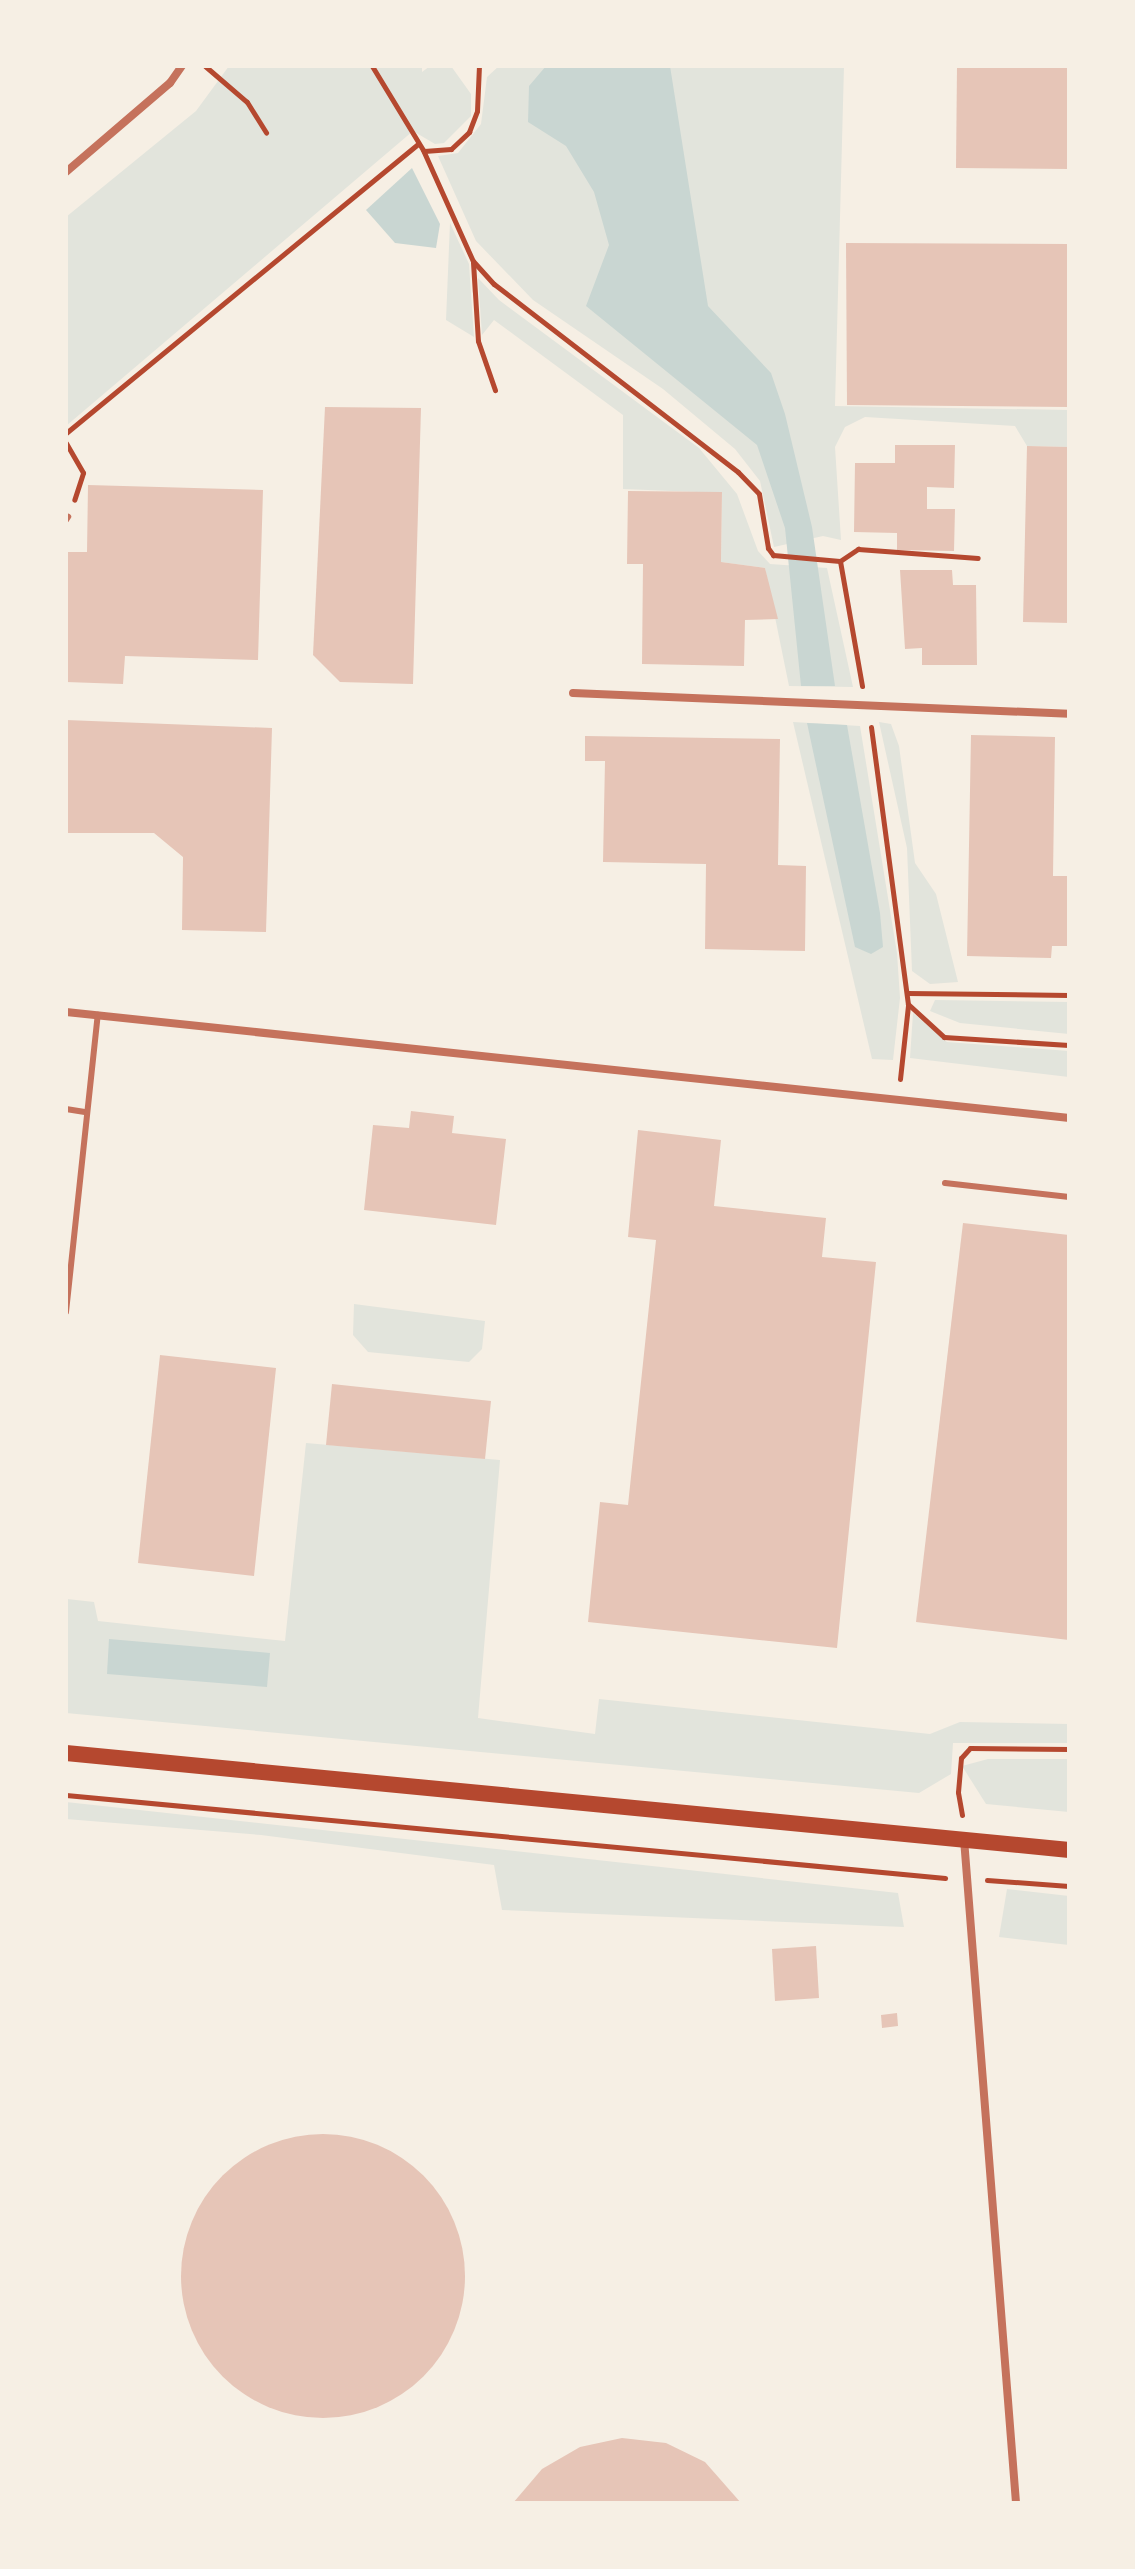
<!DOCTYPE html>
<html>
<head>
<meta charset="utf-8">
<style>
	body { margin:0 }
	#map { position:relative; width:1135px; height:2569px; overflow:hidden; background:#f6efe4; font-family:"Zilla Slab",serif }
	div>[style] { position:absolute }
	.green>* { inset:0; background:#e2e4dc }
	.water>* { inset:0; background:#c9d6d2 }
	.building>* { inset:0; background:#e6c5b7 }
	.round { border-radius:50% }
	.path>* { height:5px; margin:-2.5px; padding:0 2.5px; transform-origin:2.5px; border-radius:2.5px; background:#b5482f }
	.service>* { height:6px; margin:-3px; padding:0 3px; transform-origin:3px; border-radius:3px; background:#c5725c }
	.minor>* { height:8px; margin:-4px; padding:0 4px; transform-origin:4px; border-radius:4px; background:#c5725c }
	.secondary>* { height:16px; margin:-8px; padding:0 8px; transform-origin:8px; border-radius:8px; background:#b5482f }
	span { translate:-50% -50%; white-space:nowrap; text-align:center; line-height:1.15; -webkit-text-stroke:8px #f6efe4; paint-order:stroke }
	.frame { position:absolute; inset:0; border:68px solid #f6efe4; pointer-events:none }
</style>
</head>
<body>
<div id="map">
	<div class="green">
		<i style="clip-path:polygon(229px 66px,422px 66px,422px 72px,430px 66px,451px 66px,471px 94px,471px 116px,444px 143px,435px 144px,413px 131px,66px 426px,66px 217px,196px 111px)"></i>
		<i style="clip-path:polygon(499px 66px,844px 66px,835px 406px,1069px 410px,1069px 447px,1027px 446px,1015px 426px,865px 417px,845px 427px,835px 447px,841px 540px,823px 536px,774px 547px,760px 481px,735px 449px,663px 389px,533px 300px,476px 241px,438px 156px,458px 153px,481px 124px,487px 77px)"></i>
		<i style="clip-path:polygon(450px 223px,469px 264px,474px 337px,446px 320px)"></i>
		<i style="clip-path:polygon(478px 278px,499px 300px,699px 448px,737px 494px,758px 551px,770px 564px,827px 568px,853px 687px,789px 686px,765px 568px,721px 562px,722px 493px,623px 489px,623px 415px,494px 320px,482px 335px)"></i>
		<i style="clip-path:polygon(793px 722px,860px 726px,897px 953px,900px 998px,893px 1060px,872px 1059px)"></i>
		<i style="clip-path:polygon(879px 722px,891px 724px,899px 746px,915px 863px,936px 894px,958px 982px,930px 984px,912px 971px,907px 848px)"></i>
		<i style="clip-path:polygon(935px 1000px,1069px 1002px,1069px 1034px,960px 1023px,930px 1011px)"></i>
		<i style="clip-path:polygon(913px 1013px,947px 1042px,1069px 1051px,1069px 1077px,910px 1058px)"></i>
		<i style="clip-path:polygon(354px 1304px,485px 1321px,482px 1349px,469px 1362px,368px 1352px,353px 1335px)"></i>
		<i style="clip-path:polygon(306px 1443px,500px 1460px,478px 1718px,595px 1734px,599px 1699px,930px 1734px,960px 1722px,1069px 1724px,1069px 1743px,953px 1743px,951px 1774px,919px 1793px,66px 1713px,67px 1599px,94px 1602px,98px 1621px,285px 1641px)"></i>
		<i style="clip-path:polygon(988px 1759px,1069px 1759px,1069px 1812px,986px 1804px,962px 1766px)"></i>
		<i style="clip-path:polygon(66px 1802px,898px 1893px,904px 1927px,502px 1910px,494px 1865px,261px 1835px,66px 1819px)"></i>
		<i style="clip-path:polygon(1007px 1889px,1069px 1896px,1069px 1945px,999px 1937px)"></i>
	</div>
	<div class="water">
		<i style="clip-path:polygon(546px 66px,670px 66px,708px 306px,771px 373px,785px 414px,812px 527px,835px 686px,801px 686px,785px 528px,757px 445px,586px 306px,609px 245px,594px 192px,566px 146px,528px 122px,529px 86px)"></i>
		<i style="clip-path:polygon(412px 168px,440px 224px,436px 248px,395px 243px,366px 210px)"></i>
		<i style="clip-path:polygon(807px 723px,847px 725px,880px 913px,883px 947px,871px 954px,855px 947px)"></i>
		<i style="clip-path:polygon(109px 1639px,270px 1653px,267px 1687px,107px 1674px)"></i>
	</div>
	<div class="building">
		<i style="clip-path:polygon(957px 66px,1069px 66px,1069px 169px,956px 168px)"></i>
		<i style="clip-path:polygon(846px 243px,1069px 244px,1069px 407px,847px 405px)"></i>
		<i style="clip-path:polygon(325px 407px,421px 408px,413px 684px,340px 682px,313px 655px)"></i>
		<i style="clip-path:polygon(895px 445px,955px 445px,954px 488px,927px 487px,927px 509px,955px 509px,954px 551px,897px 550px,897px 533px,854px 532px,855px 463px,895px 463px)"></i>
		<i style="clip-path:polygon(1027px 446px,1069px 447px,1069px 623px,1023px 622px)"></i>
		<i style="clip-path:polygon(88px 485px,263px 490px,258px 660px,125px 656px,123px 684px,66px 682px,66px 552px,87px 552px)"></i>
		<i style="clip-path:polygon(628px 491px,722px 492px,721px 562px,765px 568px,778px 619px,745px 620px,744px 666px,642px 664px,643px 564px,627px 564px)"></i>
		<i style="clip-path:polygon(900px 570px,952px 570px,953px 585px,976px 585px,977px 665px,922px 665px,922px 648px,905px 649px)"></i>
		<i style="clip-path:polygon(66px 720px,272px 728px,266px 932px,182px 930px,183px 857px,154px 833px,66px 833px)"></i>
		<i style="clip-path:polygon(971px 735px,1055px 737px,1053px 876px,1069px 876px,1069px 946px,1052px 946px,1051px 958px,967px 956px)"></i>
		<i style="clip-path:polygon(585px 736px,780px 739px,778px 865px,806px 866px,805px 951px,705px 949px,706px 864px,603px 862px,605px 761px,585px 761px)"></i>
		<i style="clip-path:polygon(411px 1111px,454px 1116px,452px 1133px,506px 1139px,496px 1225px,364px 1210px,373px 1125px,409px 1128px)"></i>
		<i style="clip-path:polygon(638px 1130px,721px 1140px,714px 1206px,826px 1218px,822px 1257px,876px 1262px,837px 1648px,588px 1622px,600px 1502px,628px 1505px,656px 1240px,628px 1237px)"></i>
		<i style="clip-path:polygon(963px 1223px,1069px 1235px,1069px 1640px,916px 1622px)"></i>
		<i style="clip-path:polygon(160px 1355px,276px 1368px,254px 1576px,138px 1563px)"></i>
		<i style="clip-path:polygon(332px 1384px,491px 1401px,485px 1459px,326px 1445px)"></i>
		<i style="clip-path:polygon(816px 1946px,819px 1998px,775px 2001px,772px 1949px)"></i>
		<i style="clip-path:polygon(897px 2013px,898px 2026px,882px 2028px,881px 2015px)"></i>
		<i class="round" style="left:181px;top:2134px;width:284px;height:284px"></i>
		<i style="clip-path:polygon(622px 2438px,666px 2443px,705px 2462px,741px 2503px,513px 2503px,542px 2469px,580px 2447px)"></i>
	</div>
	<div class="path">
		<i style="left:205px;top:66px;width:55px;rotate:40.6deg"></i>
		<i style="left:247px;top:102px;width:36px;rotate:58deg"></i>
		<i style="left:372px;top:66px;width:98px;rotate:58.7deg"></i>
		<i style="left:423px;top:150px;width:122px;rotate:65.8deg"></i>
		<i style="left:473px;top:261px;width:31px;rotate:48deg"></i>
		<i style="left:494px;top:284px;width:308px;rotate:37.6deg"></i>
		<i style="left:738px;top:472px;width:30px;rotate:46deg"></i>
		<i style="left:759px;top:494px;width:55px;rotate:80.5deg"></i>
		<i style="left:768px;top:548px;width:9px;rotate:54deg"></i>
		<i style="left:773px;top:555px;width:67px;rotate:5.1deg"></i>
		<i style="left:840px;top:561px;width:22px;rotate:-34deg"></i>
		<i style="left:858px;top:549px;width:120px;rotate:4.3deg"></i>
		<i style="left:424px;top:151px;width:27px;rotate:-4deg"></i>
		<i style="left:451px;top:149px;width:25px;rotate:-43deg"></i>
		<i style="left:469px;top:132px;width:22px;rotate:-69deg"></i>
		<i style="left:477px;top:111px;width:45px;rotate:-87.5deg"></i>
		<i style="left:473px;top:262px;width:79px;rotate:86.4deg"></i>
		<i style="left:478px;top:341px;width:52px;rotate:70.9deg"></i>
		<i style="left:66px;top:433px;width:455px;rotate:-39.4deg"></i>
		<i style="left:66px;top:443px;width:34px;rotate:60deg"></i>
		<i style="left:83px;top:473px;width:28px;rotate:108deg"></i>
		<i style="left:840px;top:561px;width:127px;rotate:80deg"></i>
		<i style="left:871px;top:727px;width:279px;rotate:82.4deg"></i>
		<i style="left:908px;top:1004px;width:49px;rotate:42.5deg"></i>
		<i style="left:944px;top:1037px;width:125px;rotate:3.7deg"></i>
		<i style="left:907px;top:993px;width:162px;rotate:0.7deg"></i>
		<i style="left:900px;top:1079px;width:74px;rotate:-83.8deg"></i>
		<i style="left:66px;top:1795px;width:883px;rotate:5.39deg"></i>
		<i style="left:962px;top:1815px;width:23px;rotate:-100deg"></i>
		<i style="left:958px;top:1792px;width:34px;rotate:-85deg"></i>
		<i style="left:961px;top:1758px;width:13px;rotate:-48deg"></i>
		<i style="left:970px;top:1748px;width:99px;rotate:0.6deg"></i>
		<i style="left:987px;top:1880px;width:82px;rotate:4.2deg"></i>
	</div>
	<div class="service">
		<i style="left:66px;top:520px;width:4px;rotate:-56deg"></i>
		<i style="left:66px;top:1109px;width:19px;rotate:9deg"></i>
		<i style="left:945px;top:1183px;width:125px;rotate:6.4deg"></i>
		<i style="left:66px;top:1312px;width:299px;rotate:-83.9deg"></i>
	</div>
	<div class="minor">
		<i style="left:66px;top:172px;width:137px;rotate:-40.6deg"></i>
		<i style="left:170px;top:83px;width:21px;rotate:-55deg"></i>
		<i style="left:573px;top:693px;width:496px;rotate:2.4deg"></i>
		<i style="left:66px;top:1012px;width:1009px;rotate:6.03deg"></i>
		<i style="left:964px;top:1839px;width:666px;rotate:85.52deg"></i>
	</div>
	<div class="secondary">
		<i style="left:66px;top:1753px;width:1008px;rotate:5.52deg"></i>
	</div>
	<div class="frame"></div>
</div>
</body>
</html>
